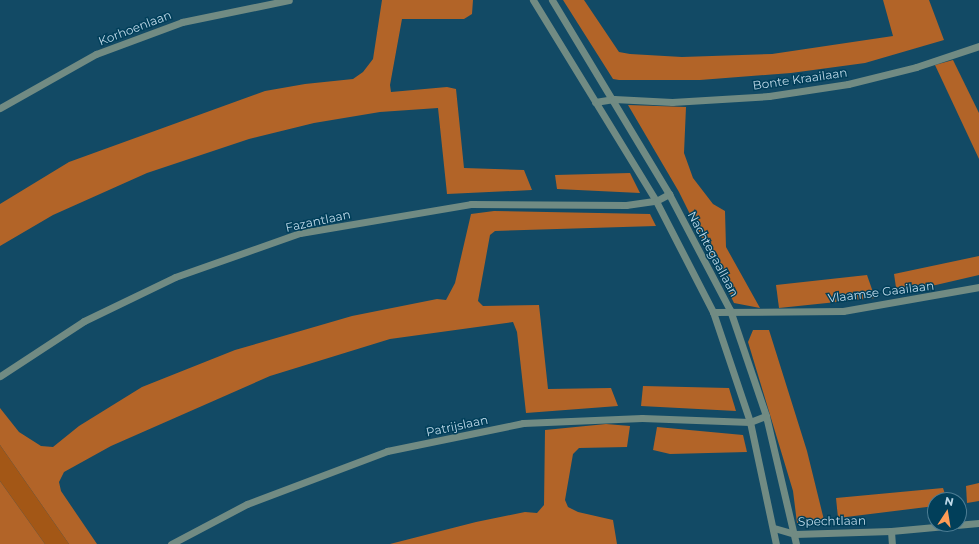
<!DOCTYPE html>
<html>
<head>
<meta charset="utf-8">
<style>
	body { margin:0 }
	#map { position:relative; width:979px; height:544px; overflow:hidden; background:#124a65; font-family:Montserrat,sans-serif }
	div>[style] { position:absolute }
	.green>* { inset:0; background:#a35716 }
	.forest>* { inset:0; background:#b26428 }
	.minor>* { height:7px; margin:-3.5px; padding:0 3.5px; transform-origin:3.5px; border-radius:3.5px; background:#718b83 }
	span { translate:-50% -50%; white-space:nowrap; text-align:center; line-height:1.15; -webkit-text-stroke:3px #013f5a; paint-order:stroke }
	.street-label { font-size:12px; color:#bdd8e8 }
	.north { position:absolute; left:927px; top:492px; width:40px; height:40px; box-sizing:border-box; background:#013f5a; border:1px solid #4c7c93; border-radius:50%; rotate:12deg; font-size:11px; font-weight:700; line-height:16px; text-align:center; color:#bdd8e8 }
	.north::after { content:''; display:block; margin:auto; width:14px; height:18px; background:#fd9c56; clip-path:polygon(50% 0,100% 100%,50% 72%,0 100%) }
</style>
</head>
<body>
<div id="map">
	<div class="green">
		<i style="clip-path:polygon(0 445px,69px 544px,45px 544px,0 481px)"></i>
	</div>
	<div class="forest">
		<i style="clip-path:polygon(382px 0,473px 0,472px 14px,464px 19px,402px 19px,390px 85px,391px 92px,447px 87px,456px 89px,464px 168px,524px 170px,532px 190px,447px 194px,438px 108px,380px 112px,314px 123px,249px 139px,147px 173px,53px 215px,0 246px,0 204px,69px 162px,265px 91px,305px 84px,353px 79px,363px 72px,373px 59px)"></i>
		<i style="clip-path:polygon(563px 0,584px 0,619px 52px,630px 54px,682px 57px,772px 54px,893px 36px,883px 0,929px 0,944px 40px,865px 63px,791px 73px,700px 80px,619px 80px,613px 79px)"></i>
		<i style="clip-path:polygon(953px 60px,979px 113px,979px 159px,935px 65px)"></i>
		<i style="clip-path:polygon(628px 105px,686px 107px,684px 153px,693px 178px,713px 204px,725px 211px,726px 247px,760px 308px,734px 303px,679px 192px)"></i>
		<i style="clip-path:polygon(630px 173px,640px 193px,557px 189px,555px 175px)"></i>
		<i style="clip-path:polygon(494px 211px,650px 214px,656px 226px,495px 231px,490px 235px,478px 301px,483px 306px,539px 305px,548px 389px,611px 388px,618px 406px,526px 413px,517px 332px,513px 322px,390px 339px,270px 376px,111px 446px,64px 472px,59px 482px,61px 491px,97px 544px,69px 544px,0 445px,0 408px,19px 432px,41px 446px,53px 447px,79px 426px,142px 387px,235px 350px,352px 316px,437px 299px,446px 300px,455px 283px,471px 214px)"></i>
		<i style="clip-path:polygon(979px 256px,979px 275px,897px 294px,894px 274px)"></i>
		<i style="clip-path:polygon(867px 275px,875px 298px,779px 308px,776px 285px)"></i>
		<i style="clip-path:polygon(753px 330px,769px 330px,807px 451px,824px 520px,797px 523px,793px 491px,748px 342px)"></i>
		<i style="clip-path:polygon(643px 386px,729px 388px,736px 411px,641px 406px)"></i>
		<i style="clip-path:polygon(606px 424px,630px 426px,627px 447px,579px 448px,573px 454px,565px 500px,568px 507px,578px 512px,613px 520px,617px 544px,390px 544px,476px 522px,525px 512px,537px 513px,544px 505px,545px 430px)"></i>
		<i style="clip-path:polygon(657px 427px,743px 435px,747px 452px,670px 454px,653px 450px)"></i>
		<i style="clip-path:polygon(0 481px,45px 544px,0 544px)"></i>
		<i style="clip-path:polygon(979px 483px,979px 501px,967px 503px,966px 486px)"></i>
		<i style="clip-path:polygon(943px 488px,947px 500px,935px 500px,935px 506px,838px 518px,836px 498px)"></i>
	</div>
	<div class="minor">
		<i style="left:533px;top:0;width:236px;rotate:58.5deg"></i>
		<i style="left:656px;top:201px;width:125px;rotate:62.8deg"></i>
		<i style="left:713px;top:312px;width:116px;rotate:71.4deg"></i>
		<i style="left:750px;top:422px;width:125px;rotate:78deg"></i>
		<i style="left:552px;top:0;width:227px;rotate:58.9deg"></i>
		<i style="left:669px;top:194px;width:131px;rotate:62.3deg"></i>
		<i style="left:730px;top:310px;width:112px;rotate:71.2deg"></i>
		<i style="left:766px;top:416px;width:131px;rotate:76.8deg"></i>
		<i style="left:595px;top:102px;width:19px;rotate:-9deg"></i>
		<i style="left:614px;top:99px;width:58px;rotate:3deg"></i>
		<i style="left:672px;top:102px;width:97px;rotate:-3.5deg"></i>
		<i style="left:769px;top:96px;width:80px;rotate:-8.6deg"></i>
		<i style="left:848px;top:84px;width:70px;rotate:-14deg"></i>
		<i style="left:916px;top:67px;width:66px;rotate:-18.4deg"></i>
		<i style="left:0;top:108px;width:110px;rotate:-29.4deg"></i>
		<i style="left:96px;top:54px;width:92px;rotate:-20.4deg"></i>
		<i style="left:182px;top:22px;width:109px;rotate:-11.6deg"></i>
		<i style="left:713px;top:312px;width:130px;rotate:-0.4deg"></i>
		<i style="left:843px;top:311px;width:138px;rotate:-10deg"></i>
		<i style="left:0;top:376px;width:100px;rotate:-33.2deg"></i>
		<i style="left:84px;top:321px;width:101px;rotate:-25.8deg"></i>
		<i style="left:175px;top:277px;width:133px;rotate:-19.4deg"></i>
		<i style="left:300px;top:233px;width:173px;rotate:-9.6deg"></i>
		<i style="left:471px;top:204px;width:155px;rotate:0.4deg"></i>
		<i style="left:626px;top:205px;width:30px;rotate:-8deg"></i>
		<i style="left:656px;top:201px;width:15px;rotate:-28deg"></i>
		<i style="left:774px;top:528px;width:22px;rotate:16deg"></i>
		<i style="left:795px;top:534px;width:96px;rotate:-1.8deg"></i>
		<i style="left:891px;top:531px;width:88px;rotate:-5.2deg"></i>
		<i style="left:891px;top:531px;width:13px;rotate:86deg"></i>
		<i style="left:171px;top:544px;width:86px;rotate:-27.8deg"></i>
		<i style="left:247px;top:504px;width:150px;rotate:-20.7deg"></i>
		<i style="left:387px;top:451px;width:139px;rotate:-11.6deg"></i>
		<i style="left:523px;top:423px;width:119px;rotate:-2.4deg"></i>
		<i style="left:642px;top:418px;width:108px;rotate:2.1deg"></i>
		<i style="left:750px;top:422px;width:17px;rotate:-21deg"></i>
	</div>
	<div class="street-label">
		<span style="left:135px;top:28px;rotate:-21deg">Korhoenlaan</span>
		<span style="left:800px;top:79px;rotate:-8deg">Bonte Kraailaan</span>
		<span style="left:318px;top:221px;rotate:-12deg">Fazantlaan</span>
		<span style="left:713px;top:254px;rotate:62deg">Nachtegaallaan</span>
		<span style="left:881px;top:292px;rotate:-7deg">Vlaamse Gaailaan</span>
		<span style="left:457px;top:426px;rotate:-12deg">Patrijslaan</span>
		<span style="left:832px;top:521px;rotate:-1deg">Spechtlaan</span>
	</div>
	<div class="north">N</div>
</div>
</body>
</html>
